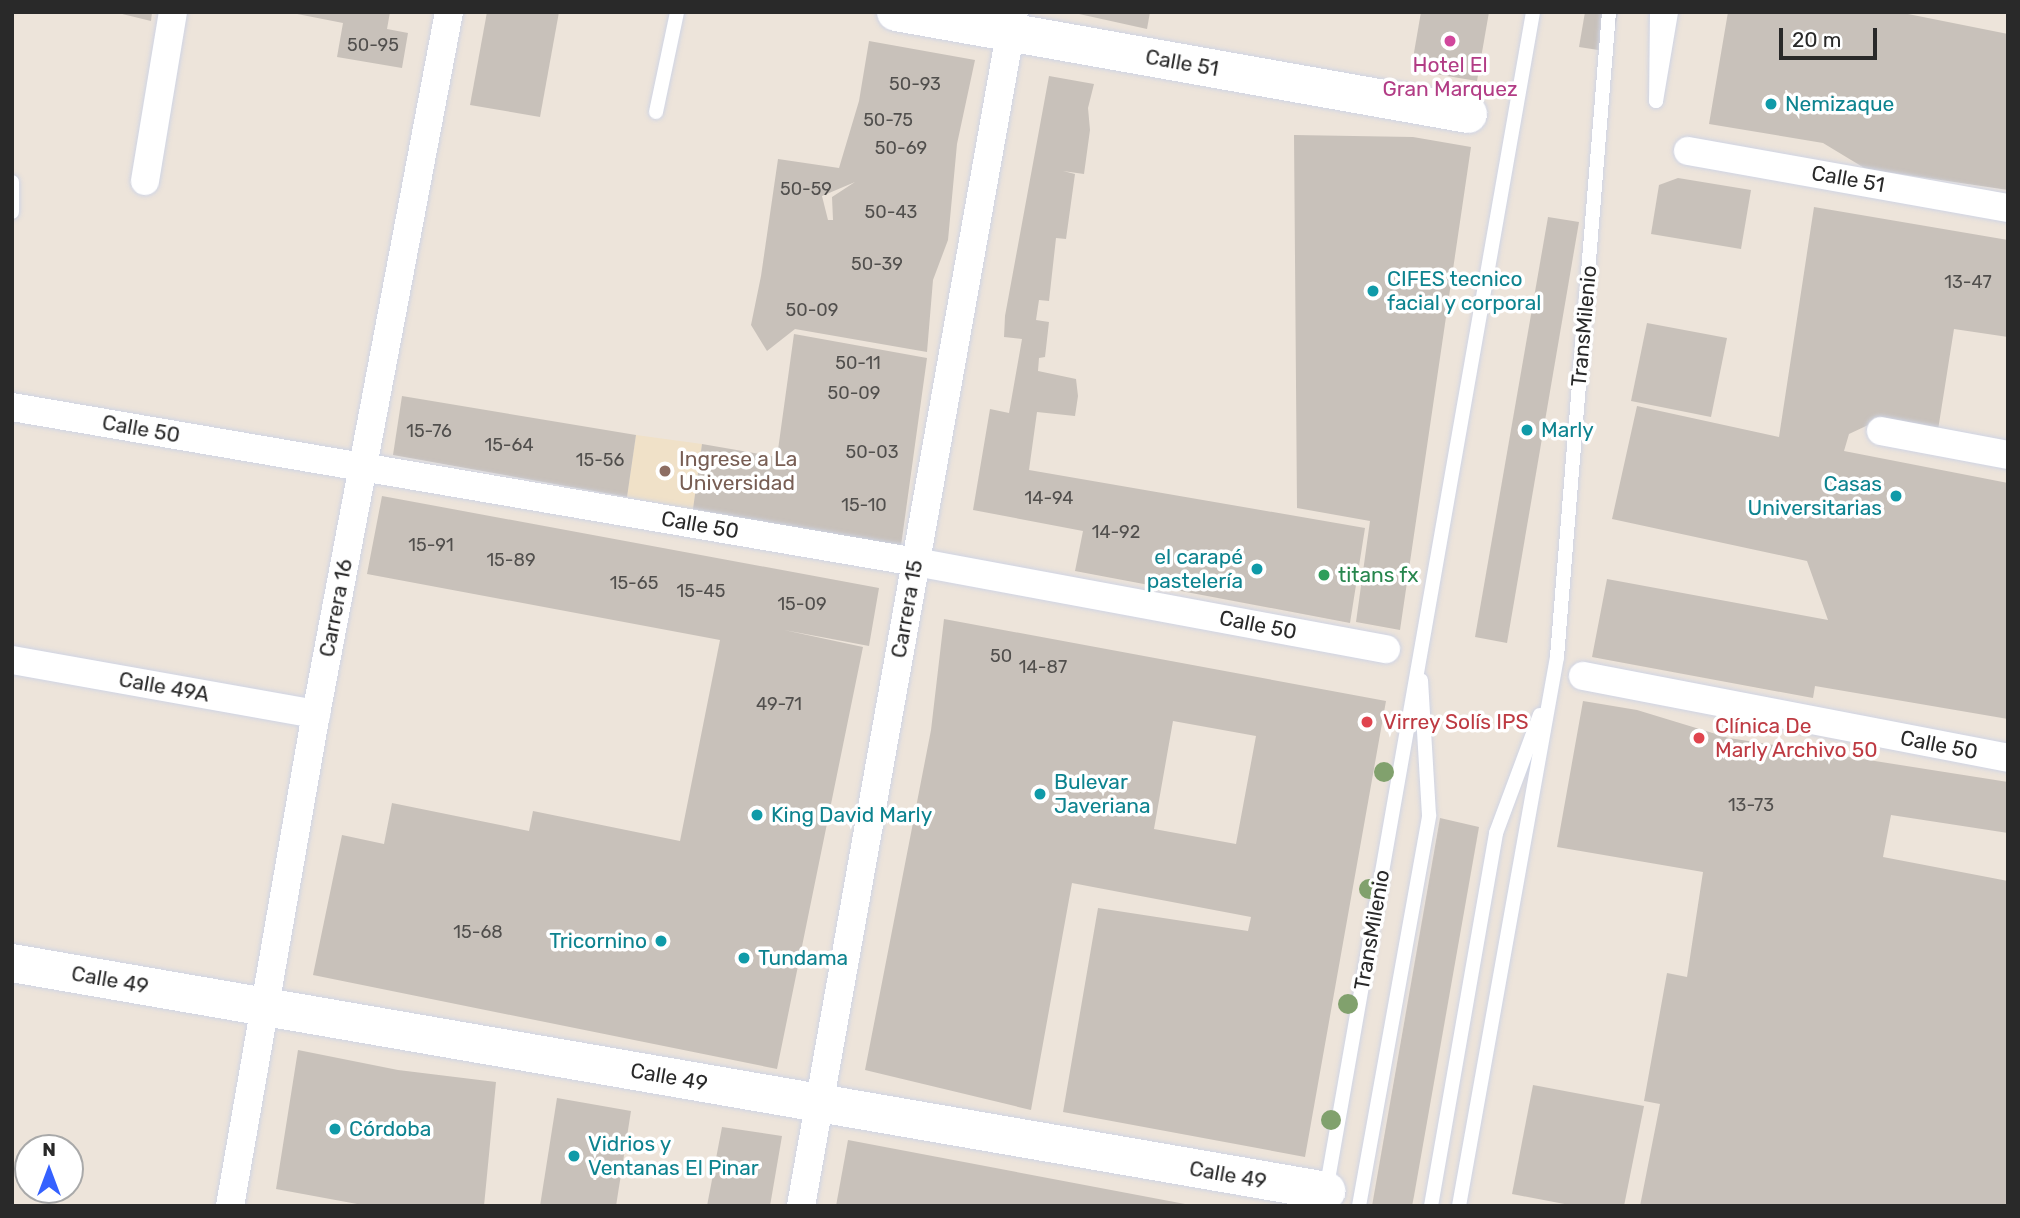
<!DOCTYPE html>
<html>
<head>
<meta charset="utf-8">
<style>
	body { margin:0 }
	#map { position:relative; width:2020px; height:1218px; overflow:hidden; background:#ede4da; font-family:Rubik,sans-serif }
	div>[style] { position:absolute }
	.education>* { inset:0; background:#f0e1c8 }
	.building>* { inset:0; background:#c8c1ba }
	.roads { filter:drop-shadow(0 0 2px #cfd4e4) drop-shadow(0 0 2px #cfd4e4) }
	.lane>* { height:14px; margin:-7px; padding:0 7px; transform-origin:7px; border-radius:7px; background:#fff }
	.street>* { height:28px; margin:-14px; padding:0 14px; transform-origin:14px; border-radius:14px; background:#fff }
	.secondary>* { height:38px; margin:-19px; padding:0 19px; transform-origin:19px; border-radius:19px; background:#fff }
	.trees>* { width:20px; height:20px; margin:-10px; border-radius:50%; background:#81a16d }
	.dots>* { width:19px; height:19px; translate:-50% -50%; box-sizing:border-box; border:4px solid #fff; border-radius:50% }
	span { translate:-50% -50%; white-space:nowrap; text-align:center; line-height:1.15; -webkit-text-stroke:7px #fff; paint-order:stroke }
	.number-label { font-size:18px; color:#514f4d }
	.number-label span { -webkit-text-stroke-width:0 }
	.street-label { font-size:21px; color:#292929 }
	.hotel-label { font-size:21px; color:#b23c85 }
	.culture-label { font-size:21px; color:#0d838f }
	.left { translate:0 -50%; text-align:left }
	.right { translate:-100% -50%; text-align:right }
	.education-label { font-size:21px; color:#785e54 }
	.leisure-label { font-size:21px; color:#27864d }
	.health-label { font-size:21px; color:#be3a42 }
	.frame { position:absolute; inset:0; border:14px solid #292929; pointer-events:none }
	.north { position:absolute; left:14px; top:1134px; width:70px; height:70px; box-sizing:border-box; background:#fff; border:2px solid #a9a9a9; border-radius:50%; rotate:0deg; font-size:19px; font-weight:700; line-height:28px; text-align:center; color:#292929 }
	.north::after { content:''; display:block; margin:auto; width:24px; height:32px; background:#3561ff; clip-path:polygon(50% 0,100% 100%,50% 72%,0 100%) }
	.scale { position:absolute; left:1779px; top:28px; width:98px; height:32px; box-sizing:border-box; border:4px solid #292929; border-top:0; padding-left:9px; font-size:21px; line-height:24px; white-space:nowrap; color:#292929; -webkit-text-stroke:5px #fff; paint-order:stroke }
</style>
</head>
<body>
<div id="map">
	<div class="education">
		<i style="clip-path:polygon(636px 435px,702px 444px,693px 509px,627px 497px)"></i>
	</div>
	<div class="building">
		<i style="clip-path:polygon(114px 12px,152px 12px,151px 21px)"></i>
		<i style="clip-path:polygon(287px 12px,390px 12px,387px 29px,408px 33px,402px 68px,337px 57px,343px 23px)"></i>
		<i style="clip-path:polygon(487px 12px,559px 12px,540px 117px,470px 105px)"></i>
		<i style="clip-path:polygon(1070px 12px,1150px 12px,1147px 29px)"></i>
		<i style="clip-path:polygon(1421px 12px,1489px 12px,1477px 81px,1411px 70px)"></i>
		<i style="clip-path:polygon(1585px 12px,1618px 12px,1611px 52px,1579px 47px)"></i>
		<i style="clip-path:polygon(1728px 12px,1898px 12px,2008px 34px,2008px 190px,1866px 169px,1823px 143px,1709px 124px)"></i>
		<i style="clip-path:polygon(evenodd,869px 41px,975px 60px,957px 144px,948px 240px,933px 280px,927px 352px,795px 329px,767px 351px,751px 325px,761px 276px,778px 159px,839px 168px,859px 101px,869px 41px,855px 182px,832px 197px,833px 220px,828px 220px,822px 196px,855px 182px)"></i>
		<i style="clip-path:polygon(1049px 76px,1094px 84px,1088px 108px,1090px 130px,1084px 174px,1063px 171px,1075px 174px,1066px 239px,1056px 238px,1049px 301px,1039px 300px,1036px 320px,1049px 322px,1045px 357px,1039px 358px,1038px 371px,1076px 379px,1078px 396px,1075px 416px,1037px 412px,1029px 470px,1365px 528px,1350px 623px,1075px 571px,1083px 531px,973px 510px,990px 409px,1009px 413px,1022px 339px,1004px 337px,1005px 316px)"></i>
		<i style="clip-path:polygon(1294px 135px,1413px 137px,1471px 147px,1400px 630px,1356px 622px,1370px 521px,1297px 508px)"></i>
		<i style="clip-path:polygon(1678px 178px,1751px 190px,1741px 249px,1651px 234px,1659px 185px)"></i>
		<i style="clip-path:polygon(1814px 207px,2008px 240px,2008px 337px,1954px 329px,1938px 430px,1881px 419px,1849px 434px,1844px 451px,2008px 483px,2008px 719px,1815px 686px,1813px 698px,1592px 657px,1607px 579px,1828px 620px,1807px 561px,1612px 519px,1637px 406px,1779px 437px)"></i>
		<i style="clip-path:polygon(1548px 217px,1579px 222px,1507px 643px,1475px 637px)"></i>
		<i style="clip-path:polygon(1647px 323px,1727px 338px,1711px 417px,1631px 401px)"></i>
		<i style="clip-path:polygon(794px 334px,927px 358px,901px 546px,693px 509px,702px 444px,777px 457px)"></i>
		<i style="clip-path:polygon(402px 396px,636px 435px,627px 497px,393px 455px)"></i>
		<i style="clip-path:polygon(382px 496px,879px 588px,869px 646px,784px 630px,863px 647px,777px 1069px,313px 975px,342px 835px,384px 844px,392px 803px,529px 831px,533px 811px,680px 841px,720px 640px,367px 574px)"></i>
		<i style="clip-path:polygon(evenodd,944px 619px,1386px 701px,1305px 1157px,1063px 1112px,1098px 908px,1248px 931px,1251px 917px,1072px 883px,1031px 1110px,865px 1070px,931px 730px,944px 619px,1173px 721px,1256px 736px,1236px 844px,1154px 829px,1173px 721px)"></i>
		<i style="clip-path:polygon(1583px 701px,1637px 710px,1729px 738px,2008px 782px,2008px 833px,1891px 815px,1883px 857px,2008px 881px,2008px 1206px,1640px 1206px,1660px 1104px,1644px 1101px,1667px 973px,1687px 977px,1703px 872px,1557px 847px)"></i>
		<i style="clip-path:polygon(1440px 818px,1479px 827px,1414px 1196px,1412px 1206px,1372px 1206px)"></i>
		<i style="clip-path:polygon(298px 1050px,398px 1070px,496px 1082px,484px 1206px,368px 1206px,276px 1189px)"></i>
		<i style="clip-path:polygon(1533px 1085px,1644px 1106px,1624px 1206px,1575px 1206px,1512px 1194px)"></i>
		<i style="clip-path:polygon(557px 1098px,631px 1111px,616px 1206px,540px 1206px)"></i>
		<i style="clip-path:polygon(722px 1127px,782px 1136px,770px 1206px,707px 1206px)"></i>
		<i style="clip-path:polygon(848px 1140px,1185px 1204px,1185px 1206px,836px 1206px)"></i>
	</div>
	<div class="roads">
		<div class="lane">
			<i style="left:1657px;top:12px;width:89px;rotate:90.6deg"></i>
			<i style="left:1656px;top:101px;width:90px;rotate:-80.4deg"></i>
			<i style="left:656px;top:112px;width:102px;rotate:-78.1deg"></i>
			<i style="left:12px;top:182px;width:30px;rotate:90deg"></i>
			<i style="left:1326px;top:1191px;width:1197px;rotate:-80.04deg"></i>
			<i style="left:1359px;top:1206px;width:397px;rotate:-79.8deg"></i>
			<i style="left:1429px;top:815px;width:135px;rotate:-93.4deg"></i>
			<i style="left:1431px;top:1206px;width:379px;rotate:-80.1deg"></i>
			<i style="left:1496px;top:833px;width:126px;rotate:-69.6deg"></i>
			<i style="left:1459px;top:1206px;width:558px;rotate:-79.88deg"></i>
			<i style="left:1557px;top:657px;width:647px;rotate:-85.39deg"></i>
		</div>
		<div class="street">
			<i style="left:1688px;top:151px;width:325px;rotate:10.1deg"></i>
			<i style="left:145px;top:181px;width:171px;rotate:-80.6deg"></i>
			<i style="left:12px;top:407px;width:917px;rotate:9.73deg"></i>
			<i style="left:916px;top:562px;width:478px;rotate:10.5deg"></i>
			<i style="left:1881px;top:431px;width:129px;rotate:10.7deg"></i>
			<i style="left:12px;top:660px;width:309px;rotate:10.1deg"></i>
			<i style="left:1583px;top:676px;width:433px;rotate:10.9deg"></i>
			<i style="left:230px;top:1206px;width:499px;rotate:-80.1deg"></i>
			<i style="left:316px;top:714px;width:714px;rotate:-79.27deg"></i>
			<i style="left:801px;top:1206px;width:1213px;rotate:-79.89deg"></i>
		</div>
		<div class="secondary">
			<i style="left:896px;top:12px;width:581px;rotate:10.11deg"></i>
			<i style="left:12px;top:963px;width:1334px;rotate:9.84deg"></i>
		</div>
	</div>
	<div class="trees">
		<i style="left:1384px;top:772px"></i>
		<i style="left:1369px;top:889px"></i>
		<i style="left:1348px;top:1004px"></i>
		<i style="left:1331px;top:1120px"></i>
	</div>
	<div class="dots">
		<i style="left:1450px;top:41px;background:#d1479c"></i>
		<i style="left:1771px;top:104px;background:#0f9aa8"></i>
		<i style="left:1373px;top:291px;background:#0f9aa8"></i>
		<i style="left:1527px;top:430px;background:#0f9aa8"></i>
		<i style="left:665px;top:471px;background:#8d6e63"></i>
		<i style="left:1896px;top:496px;background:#0f9aa8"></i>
		<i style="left:1257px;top:569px;background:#0f9aa8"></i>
		<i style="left:1324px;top:575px;background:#2e9e5b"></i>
		<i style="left:1367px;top:722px;background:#e0444e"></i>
		<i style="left:1699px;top:738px;background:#e0444e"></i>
		<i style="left:1040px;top:794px;background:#0f9aa8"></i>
		<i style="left:757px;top:815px;background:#0f9aa8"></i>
		<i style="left:661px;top:941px;background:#0f9aa8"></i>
		<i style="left:744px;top:958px;background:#0f9aa8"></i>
		<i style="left:335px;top:1129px;background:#0f9aa8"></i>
		<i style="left:574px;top:1156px;background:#0f9aa8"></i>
	</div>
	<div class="number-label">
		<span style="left:373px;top:45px">50-95</span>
		<span style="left:915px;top:84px">50-93</span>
		<span style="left:888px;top:120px">50-75</span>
		<span style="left:901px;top:148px">50-69</span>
		<span style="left:806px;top:189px">50-59</span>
		<span style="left:891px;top:212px">50-43</span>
		<span style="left:877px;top:264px">50-39</span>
		<span style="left:1968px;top:282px">13-47</span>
		<span style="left:812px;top:310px">50-09</span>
		<span style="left:858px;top:363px">50-11</span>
		<span style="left:854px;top:393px">50-09</span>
		<span style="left:429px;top:431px">15-76</span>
		<span style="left:509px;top:445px">15-64</span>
		<span style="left:872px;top:452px">50-03</span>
		<span style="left:600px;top:460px">15-56</span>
		<span style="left:1049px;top:498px">14-94</span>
		<span style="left:864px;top:505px">15-10</span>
		<span style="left:1116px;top:532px">14-92</span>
		<span style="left:431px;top:545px">15-91</span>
		<span style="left:511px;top:560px">15-89</span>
		<span style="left:634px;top:583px">15-65</span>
		<span style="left:701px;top:591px">15-45</span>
		<span style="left:802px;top:604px">15-09</span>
		<span style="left:1001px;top:656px">50</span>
		<span style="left:1043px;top:667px">14-87</span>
		<span style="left:779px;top:704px">49-71</span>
		<span style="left:1751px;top:805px">13-73</span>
		<span style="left:478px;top:932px">15-68</span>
	</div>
	<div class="street-label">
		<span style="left:1182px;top:63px;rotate:10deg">Calle 51</span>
		<span style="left:1848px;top:179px;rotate:10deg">Calle 51</span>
		<span style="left:1584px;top:326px;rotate:-85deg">TransMilenio</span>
		<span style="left:141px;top:429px;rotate:10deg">Calle 50</span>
		<span style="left:700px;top:525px;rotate:10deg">Calle 50</span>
		<span style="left:336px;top:608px;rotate:-79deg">Carrera 16</span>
		<span style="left:907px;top:609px;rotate:-80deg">Carrera 15</span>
		<span style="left:1258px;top:625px;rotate:11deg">Calle 50</span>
		<span style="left:164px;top:687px;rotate:10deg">Calle 49A</span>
		<span style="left:1939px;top:745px;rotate:11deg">Calle 50</span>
		<span style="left:1372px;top:930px;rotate:-80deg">TransMilenio</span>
		<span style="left:110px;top:980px;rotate:10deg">Calle 49</span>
		<span style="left:669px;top:1077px;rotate:10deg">Calle 49</span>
		<span style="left:1228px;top:1175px;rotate:10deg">Calle 49</span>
	</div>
	<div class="hotel-label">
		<span style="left:1450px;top:77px">Hotel El<br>Gran Marquez</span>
	</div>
	<div class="culture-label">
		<span class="left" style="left:1785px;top:104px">Nemizaque</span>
		<span class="left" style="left:1387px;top:291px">CIFES tecnico<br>facial y corporal</span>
		<span class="left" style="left:1541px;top:430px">Marly</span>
		<span class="right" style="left:1882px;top:496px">Casas<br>Universitarias</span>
		<span class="right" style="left:1243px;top:569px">el carapé<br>pastelería</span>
		<span class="left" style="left:1054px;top:794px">Bulevar<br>Javeriana</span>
		<span class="left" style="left:771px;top:815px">King David Marly</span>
		<span class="right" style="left:647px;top:941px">Tricornino</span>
		<span class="left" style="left:758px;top:958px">Tundama</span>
		<span class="left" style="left:349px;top:1129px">Córdoba</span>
		<span class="left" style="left:588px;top:1156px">Vidrios y<br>Ventanas El Pinar</span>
	</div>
	<div class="education-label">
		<span class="left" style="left:679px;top:471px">Ingrese a La<br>Universidad</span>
	</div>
	<div class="leisure-label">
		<span class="left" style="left:1338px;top:575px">titans fx</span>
	</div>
	<div class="health-label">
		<span class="left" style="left:1383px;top:722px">Virrey Solís IPS</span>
		<span class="left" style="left:1715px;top:738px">Clínica De<br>Marly Archivo 50</span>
	</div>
	<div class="frame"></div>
	<div class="north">N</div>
	<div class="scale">20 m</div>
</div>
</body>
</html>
